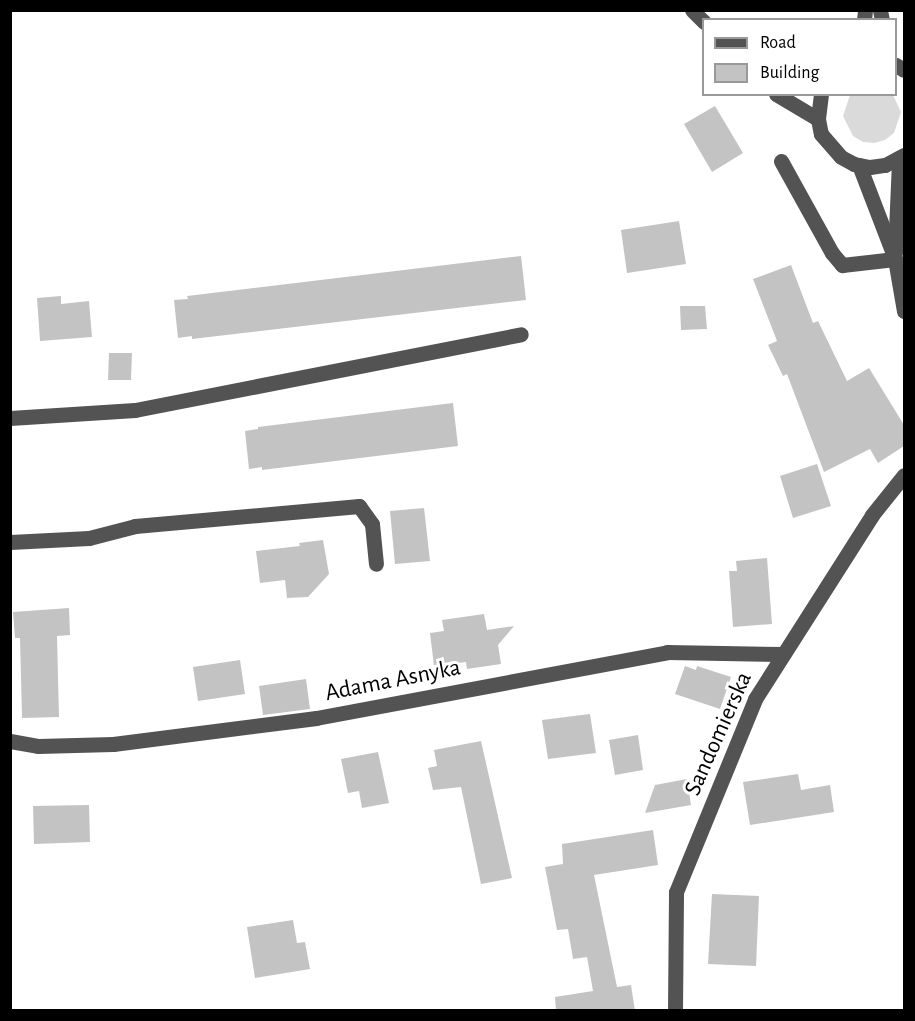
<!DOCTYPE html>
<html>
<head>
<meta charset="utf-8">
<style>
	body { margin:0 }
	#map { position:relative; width:915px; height:1021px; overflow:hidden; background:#fff; font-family:"Alegreya Sans",sans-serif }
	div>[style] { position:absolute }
	.green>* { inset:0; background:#dadada }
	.building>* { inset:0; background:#c3c3c3 }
	.minor>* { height:15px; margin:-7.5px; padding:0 7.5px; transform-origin:7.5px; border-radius:7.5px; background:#535353 }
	span { translate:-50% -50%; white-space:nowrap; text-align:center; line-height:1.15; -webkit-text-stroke:6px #fff; paint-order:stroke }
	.street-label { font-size:24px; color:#000 }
	.frame { position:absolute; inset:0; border:12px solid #000; pointer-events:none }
	.legend { position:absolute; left:702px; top:18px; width:195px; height:78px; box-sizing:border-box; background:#fff; border:2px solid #999; margin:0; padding:8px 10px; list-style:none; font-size:18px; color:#000 }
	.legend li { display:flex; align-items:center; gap:12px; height:30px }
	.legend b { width:30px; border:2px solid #999 }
</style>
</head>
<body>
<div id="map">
	<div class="green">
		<i style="clip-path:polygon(850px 95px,893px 95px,901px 112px,894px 133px,885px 140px,874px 143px,863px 142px,853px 136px,843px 116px)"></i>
	</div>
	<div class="building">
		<i style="clip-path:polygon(715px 106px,743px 153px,712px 172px,684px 124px)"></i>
		<i style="clip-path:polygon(679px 221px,686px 264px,627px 273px,621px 230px)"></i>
		<i style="clip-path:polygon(521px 256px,526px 300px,192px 339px,192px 336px,178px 338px,174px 300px,188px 299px,187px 296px)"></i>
		<i style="clip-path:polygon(791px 265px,813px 323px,818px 321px,847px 381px,869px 368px,904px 425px,904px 446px,878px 463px,870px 449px,824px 472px,787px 374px,783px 376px,768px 345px,777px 341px,753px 279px)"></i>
		<i style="clip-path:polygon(61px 296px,61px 304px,89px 301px,92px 337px,40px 341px,37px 298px)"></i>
		<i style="clip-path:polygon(680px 306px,705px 306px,707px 329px,681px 330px)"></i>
		<i style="clip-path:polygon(109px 353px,132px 353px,131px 380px,108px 380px)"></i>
		<i style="clip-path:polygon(453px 403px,458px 446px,262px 470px,262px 467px,249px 469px,245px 431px,258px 429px,258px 427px)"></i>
		<i style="clip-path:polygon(817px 464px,831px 506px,793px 518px,780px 476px)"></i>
		<i style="clip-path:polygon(424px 508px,430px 561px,395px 564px,390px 511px)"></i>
		<i style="clip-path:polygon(323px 540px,329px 574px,308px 597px,287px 598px,285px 580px,260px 583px,256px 551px,300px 546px,299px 543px)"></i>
		<i style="clip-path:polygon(767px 558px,772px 624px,733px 627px,729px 571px,737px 571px,736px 561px)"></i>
		<i style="clip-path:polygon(69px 608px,70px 635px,57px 636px,59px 717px,22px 718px,20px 638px,15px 638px,13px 612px)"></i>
		<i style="clip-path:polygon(484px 614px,487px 630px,514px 626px,498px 645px,501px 664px,467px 669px,466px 662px,434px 666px,430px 633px,444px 631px,442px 620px)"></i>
		<i style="clip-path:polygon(240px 660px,245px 694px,198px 701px,193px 667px)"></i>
		<i style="clip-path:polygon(685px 666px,696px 670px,697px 666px,731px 677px,720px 709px,675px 694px)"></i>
		<i style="clip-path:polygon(306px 679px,310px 709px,263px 715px,259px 686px)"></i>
		<i style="clip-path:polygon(590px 714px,596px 753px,548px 759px,542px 720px)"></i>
		<i style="clip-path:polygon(638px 735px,643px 770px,615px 775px,609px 740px)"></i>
		<i style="clip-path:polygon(481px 741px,512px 878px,481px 884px,461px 787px,433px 790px,428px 768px,437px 766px,434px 750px)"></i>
		<i style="clip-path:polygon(378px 752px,389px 803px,362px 808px,359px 791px,348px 793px,341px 759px)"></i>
		<i style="clip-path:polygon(798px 774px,801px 790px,830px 785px,834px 812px,750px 825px,743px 782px)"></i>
		<i style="clip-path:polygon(687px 779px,691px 805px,645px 813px,655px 785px)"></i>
		<i style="clip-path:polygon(89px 805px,90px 842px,34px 844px,33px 806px)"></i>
		<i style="clip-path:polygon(653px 830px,658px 865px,594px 875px,617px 987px,631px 985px,635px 1011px,556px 1011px,555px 997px,593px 991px,587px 957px,573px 959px,568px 929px,557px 930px,545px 867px,563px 864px,562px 844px)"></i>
		<i style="clip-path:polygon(712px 894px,759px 896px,756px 966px,708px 964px)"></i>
		<i style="clip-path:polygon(293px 920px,297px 943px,305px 942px,310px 969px,255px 978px,247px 927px)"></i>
	</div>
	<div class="minor">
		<i style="left:692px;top:10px;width:17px;rotate:45deg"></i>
		<i style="left:880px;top:10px;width:10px;rotate:79deg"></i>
		<i style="left:864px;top:20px;width:10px;rotate:-84deg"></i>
		<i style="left:896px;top:65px;width:9px;rotate:32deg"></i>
		<i style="left:776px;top:94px;width:49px;rotate:30.8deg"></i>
		<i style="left:821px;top:94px;width:25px;rotate:97deg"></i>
		<i style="left:818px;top:119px;width:15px;rotate:79deg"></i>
		<i style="left:821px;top:134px;width:30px;rotate:49deg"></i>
		<i style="left:841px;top:157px;width:15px;rotate:28deg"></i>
		<i style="left:854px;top:164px;width:16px;rotate:11deg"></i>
		<i style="left:870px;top:167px;width:15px;rotate:-8deg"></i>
		<i style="left:885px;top:165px;width:21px;rotate:-28deg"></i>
		<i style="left:781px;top:161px;width:105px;rotate:61deg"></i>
		<i style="left:832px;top:253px;width:16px;rotate:50deg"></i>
		<i style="left:842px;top:265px;width:53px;rotate:-6.5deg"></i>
		<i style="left:859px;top:165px;width:101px;rotate:69deg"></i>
		<i style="left:895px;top:259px;width:53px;rotate:80.2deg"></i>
		<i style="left:895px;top:253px;width:93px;rotate:-87.5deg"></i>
		<i style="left:10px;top:418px;width:125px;rotate:-3.7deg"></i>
		<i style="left:135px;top:410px;width:393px;rotate:-11.1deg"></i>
		<i style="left:10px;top:542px;width:79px;rotate:-2.9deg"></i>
		<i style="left:89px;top:538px;width:48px;rotate:-14.6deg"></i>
		<i style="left:135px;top:526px;width:225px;rotate:-5.1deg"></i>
		<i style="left:359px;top:506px;width:22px;rotate:54deg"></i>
		<i style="left:372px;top:524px;width:40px;rotate:84.3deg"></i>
		<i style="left:10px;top:741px;width:28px;rotate:10deg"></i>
		<i style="left:38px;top:746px;width:75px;rotate:-1.5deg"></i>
		<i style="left:113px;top:744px;width:205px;rotate:-7.3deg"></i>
		<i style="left:316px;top:718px;width:357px;rotate:-10.6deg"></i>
		<i style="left:667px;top:652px;width:116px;rotate:1deg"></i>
		<i style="left:675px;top:1010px;width:118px;rotate:-89.5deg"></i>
		<i style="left:676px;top:892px;width:209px;rotate:-67.7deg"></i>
		<i style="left:755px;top:699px;width:218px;rotate:-57.5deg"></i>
		<i style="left:872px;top:515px;width:51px;rotate:-51.3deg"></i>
	</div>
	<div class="street-label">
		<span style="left:393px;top:681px;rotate:-11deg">Adama Asnyka</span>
		<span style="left:719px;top:734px;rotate:-66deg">Sandomierska</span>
	</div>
	<div class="frame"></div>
	<ul class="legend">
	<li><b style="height:8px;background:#535353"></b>Road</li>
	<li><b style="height:16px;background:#c3c3c3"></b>Building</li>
	</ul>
</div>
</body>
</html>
